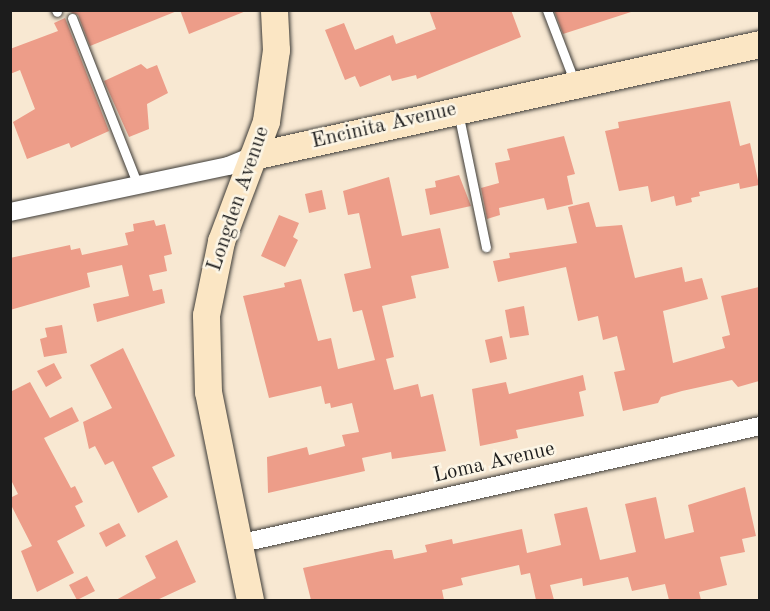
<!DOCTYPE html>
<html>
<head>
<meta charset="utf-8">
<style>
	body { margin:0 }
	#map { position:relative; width:770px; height:611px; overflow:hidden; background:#f8e8d2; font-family:"Old Standard TT",serif }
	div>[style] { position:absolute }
	.building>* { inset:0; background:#ed9d89 }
	.roads { filter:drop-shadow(0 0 2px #3d3b37) drop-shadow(0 0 2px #3d3b37) }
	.lane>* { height:9px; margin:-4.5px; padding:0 4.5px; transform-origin:4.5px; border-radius:4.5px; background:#fff }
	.street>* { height:18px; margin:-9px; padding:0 9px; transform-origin:9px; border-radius:9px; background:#fff }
	.secondary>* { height:27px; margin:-13.5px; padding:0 13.5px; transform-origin:13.5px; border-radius:13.5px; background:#fbe6c4 }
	span { translate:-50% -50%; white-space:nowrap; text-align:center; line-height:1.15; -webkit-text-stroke:5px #fcf5e5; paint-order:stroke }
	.street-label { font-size:21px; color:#1c1c1c }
	.frame { position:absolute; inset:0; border:12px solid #1c1c1c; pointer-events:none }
</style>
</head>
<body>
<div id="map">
	<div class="building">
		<i style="clip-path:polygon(65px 10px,176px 10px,177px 11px,90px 46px,78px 15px)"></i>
		<i style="clip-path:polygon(180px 10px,246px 10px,246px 11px,189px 34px)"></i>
		<i style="clip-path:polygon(429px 10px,511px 10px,521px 37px,417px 79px,416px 75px,392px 81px,390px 75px,360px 87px,355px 76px,345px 80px,325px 30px,344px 23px,355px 50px,393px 35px,396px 44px,436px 29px)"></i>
		<i style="clip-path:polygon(554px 10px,631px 10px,631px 12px,563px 34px)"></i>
		<i style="clip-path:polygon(65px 18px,109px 131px,71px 148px,69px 143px,27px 159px,13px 122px,35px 109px,20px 70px,10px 74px,10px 49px,58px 31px,54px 23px)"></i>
		<i style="clip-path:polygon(141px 64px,147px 69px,157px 65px,168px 93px,147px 104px,149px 129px,129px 137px,104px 81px)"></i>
		<i style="clip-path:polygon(730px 101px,740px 146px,750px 143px,759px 185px,740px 189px,739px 183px,699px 192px,700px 196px,691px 198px,692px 202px,676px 206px,674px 196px,651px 202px,648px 186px,619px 191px,605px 131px,619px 128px,618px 122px)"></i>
		<i style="clip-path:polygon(564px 136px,575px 174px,567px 176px,573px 204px,547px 210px,544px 198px,499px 208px,500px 215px,487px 219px,481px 188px,499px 183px,495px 163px,510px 160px,507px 149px)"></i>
		<i style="clip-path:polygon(459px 175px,471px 206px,430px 215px,425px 189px,436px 187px,435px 181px)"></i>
		<i style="clip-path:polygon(389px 177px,402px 236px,440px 228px,449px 268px,411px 276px,416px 298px,382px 306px,394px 357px,386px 359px,394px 390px,418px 384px,421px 397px,433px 394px,446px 451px,392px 459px,391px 452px,362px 458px,365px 471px,268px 493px,267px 457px,307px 447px,309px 455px,345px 446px,342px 435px,359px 432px,352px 403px,331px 408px,330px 403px,325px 404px,321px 386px,269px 398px,243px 296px,285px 287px,284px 283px,301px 279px,318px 341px,331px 338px,338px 369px,375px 360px,362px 310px,353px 312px,344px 274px,371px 268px,359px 213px,348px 215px,343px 191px)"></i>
		<i style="clip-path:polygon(322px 190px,326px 209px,309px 213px,305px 194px)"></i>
		<i style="clip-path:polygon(589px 202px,596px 227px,622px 225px,635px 278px,682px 267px,685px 282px,702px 278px,708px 299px,663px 311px,673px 363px,725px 348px,722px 337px,730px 335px,721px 296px,759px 287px,759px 381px,738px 387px,732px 380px,682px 391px,661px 397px,658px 403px,623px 411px,614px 372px,625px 370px,617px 336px,603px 340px,598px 316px,578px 321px,566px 267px,498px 282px,493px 261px,510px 258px,509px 253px,577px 243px,568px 207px)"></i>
		<i style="clip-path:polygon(279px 215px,299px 223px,293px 237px,298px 240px,285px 267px,261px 256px)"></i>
		<i style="clip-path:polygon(154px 220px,156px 226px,165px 224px,172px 254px,164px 256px,167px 271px,149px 275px,153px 291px,162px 289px,165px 303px,97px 322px,93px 304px,129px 296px,122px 265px,87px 273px,90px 287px,10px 310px,10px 258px,70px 245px,71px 250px,80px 248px,82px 255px,128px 245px,125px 233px,134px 231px,133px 224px)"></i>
		<i style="clip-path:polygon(524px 306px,529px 335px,510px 338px,505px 310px)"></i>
		<i style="clip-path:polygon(62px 325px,67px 353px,44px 357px,40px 339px,47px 337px,45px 328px)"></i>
		<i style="clip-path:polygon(502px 336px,507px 359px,490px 363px,485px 340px)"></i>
		<i style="clip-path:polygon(123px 348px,175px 456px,152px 467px,168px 497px,138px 513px,113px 461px,105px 465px,95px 446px,89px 449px,83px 422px,112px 408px,90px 365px)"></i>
		<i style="clip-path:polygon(54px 363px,62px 378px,46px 387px,37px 371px)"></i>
		<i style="clip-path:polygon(583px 375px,586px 390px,579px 392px,584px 416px,516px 430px,518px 438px,480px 446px,472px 389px,506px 382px,509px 394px)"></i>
		<i style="clip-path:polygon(30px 382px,50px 418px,72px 407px,79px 421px,44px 438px,71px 488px,75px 486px,83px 502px,75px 506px,85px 526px,57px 541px,74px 573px,37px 592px,21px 551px,32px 546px,10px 503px,10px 498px,18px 494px,10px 478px,10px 392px)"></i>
		<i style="clip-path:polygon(745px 487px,756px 536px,742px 539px,745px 552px,720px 557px,727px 585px,699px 592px,701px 600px,669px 600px,665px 584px,632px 591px,628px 577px,583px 586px,582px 578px,550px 585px,554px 600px,536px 600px,530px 573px,521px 575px,519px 565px,461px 578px,463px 585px,442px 590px,444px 600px,311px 600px,303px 568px,386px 550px,392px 550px,394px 559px,427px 552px,425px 545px,452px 539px,453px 544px,522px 529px,527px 553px,561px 545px,554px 514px,587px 507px,600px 560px,636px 552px,625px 504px,656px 497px,665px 539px,694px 532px,688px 505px)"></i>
		<i style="clip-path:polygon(119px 523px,126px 536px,106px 547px,99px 533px)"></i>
		<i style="clip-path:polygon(177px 540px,196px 582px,157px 600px,116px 600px,156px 578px,145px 556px)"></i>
		<i style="clip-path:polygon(87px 576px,95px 591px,77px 600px,69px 585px)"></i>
	</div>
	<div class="roads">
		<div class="lane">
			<i style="left:56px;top:10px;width:2px;rotate:63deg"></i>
			<i style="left:547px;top:10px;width:78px;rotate:69deg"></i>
			<i style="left:72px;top:18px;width:177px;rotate:68.5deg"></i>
			<i style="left:458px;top:112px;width:138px;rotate:78.3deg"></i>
		</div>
		<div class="street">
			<i style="left:10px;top:212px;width:223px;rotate:-11.9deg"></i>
			<i style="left:228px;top:166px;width:27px;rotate:-22deg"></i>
			<i style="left:238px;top:544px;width:535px;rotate:-12.74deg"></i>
		</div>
		<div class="secondary">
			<i style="left:253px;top:156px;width:519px;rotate:-12.46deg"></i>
			<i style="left:250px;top:600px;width:212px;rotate:-101.4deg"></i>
			<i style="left:208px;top:392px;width:77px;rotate:-91.5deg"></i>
			<i style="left:206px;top:315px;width:76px;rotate:-78.5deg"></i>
			<i style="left:221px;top:241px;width:128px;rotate:-69.4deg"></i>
			<i style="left:266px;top:121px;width:72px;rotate:-82deg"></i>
			<i style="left:276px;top:50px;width:40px;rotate:-92.9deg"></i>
		</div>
	</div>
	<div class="street-label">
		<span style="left:384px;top:126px;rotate:-13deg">Encinita Avenue</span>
		<span style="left:239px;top:199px;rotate:-71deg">Longden Avenue</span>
		<span style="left:494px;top:463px;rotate:-13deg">Loma Avenue</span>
	</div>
	<div class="frame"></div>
</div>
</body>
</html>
